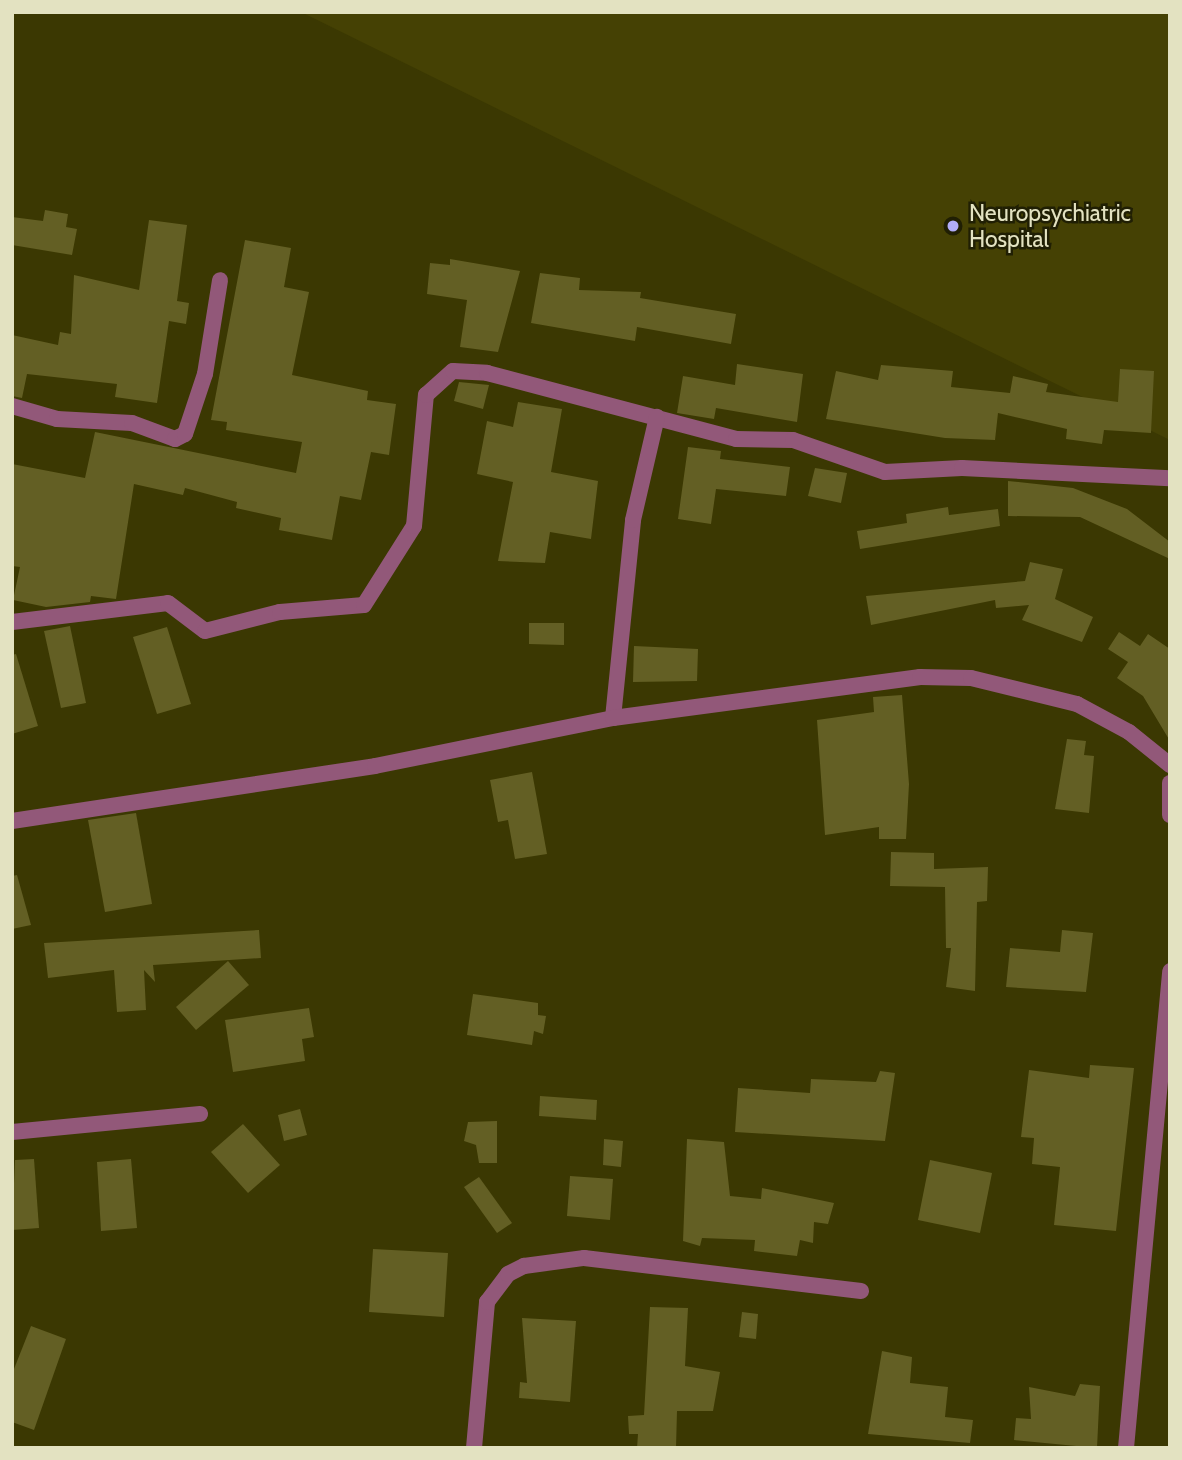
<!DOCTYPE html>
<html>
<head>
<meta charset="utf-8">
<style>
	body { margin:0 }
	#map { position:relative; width:1182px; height:1460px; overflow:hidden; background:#3b3802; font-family:Cabin,sans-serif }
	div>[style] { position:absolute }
	.built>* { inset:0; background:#454104 }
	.building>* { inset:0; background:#635f24 }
	.street>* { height:16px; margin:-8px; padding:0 8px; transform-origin:8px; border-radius:8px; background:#925879 }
	.dots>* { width:19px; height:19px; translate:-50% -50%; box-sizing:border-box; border:4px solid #201f04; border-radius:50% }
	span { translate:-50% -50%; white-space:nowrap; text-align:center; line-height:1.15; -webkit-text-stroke:5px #201f04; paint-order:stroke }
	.poi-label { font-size:23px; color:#e3e2c1 }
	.left { translate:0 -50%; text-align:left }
	.frame { position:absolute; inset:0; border:14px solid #e3e2c1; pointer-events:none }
</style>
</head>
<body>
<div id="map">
	<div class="built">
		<i style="clip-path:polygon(301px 12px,1170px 12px,1170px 440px)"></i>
	</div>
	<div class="building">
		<i style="clip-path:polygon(45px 210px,68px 214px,66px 227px,77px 229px,72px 255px,12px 245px,12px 217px,43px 221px)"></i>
		<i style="clip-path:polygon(149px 220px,187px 225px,177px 301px,189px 303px,186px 324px,169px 321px,157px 403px,115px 397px,117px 384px,27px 374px,22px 398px,12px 396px,12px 335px,58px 345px,60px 332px,71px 334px,74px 275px,139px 290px)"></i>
		<i style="clip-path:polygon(245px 240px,291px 248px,284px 287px,309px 292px,292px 375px,368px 391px,367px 400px,396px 404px,389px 455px,371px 452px,361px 500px,340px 496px,332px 540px,279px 530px,281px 518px,236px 508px,237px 502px,185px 488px,183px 495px,134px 484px,116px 599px,91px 596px,90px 602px,46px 607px,13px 600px,20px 567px,12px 566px,12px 464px,85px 478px,95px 432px,296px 473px,302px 442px,226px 430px,227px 422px,211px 420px)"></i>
		<i style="clip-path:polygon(450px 259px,520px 271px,498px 352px,460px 347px,467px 300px,427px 294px,430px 263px,450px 265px)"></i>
		<i style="clip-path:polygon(540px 273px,580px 278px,579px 290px,641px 292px,640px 298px,736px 314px,731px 344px,637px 327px,635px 341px,531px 323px)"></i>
		<i style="clip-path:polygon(737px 364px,803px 374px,797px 422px,716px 408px,714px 419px,677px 413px,683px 376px,735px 385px)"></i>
		<i style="clip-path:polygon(881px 365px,953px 371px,951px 387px,1010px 393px,1013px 376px,1048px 384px,1046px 392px,1118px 402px,1120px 369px,1154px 371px,1151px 433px,1104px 430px,1102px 444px,1066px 439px,1067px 429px,998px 413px,995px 440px,945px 438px,826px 419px,836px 371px,878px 380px)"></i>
		<i style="clip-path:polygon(459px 382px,489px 385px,483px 409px,454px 401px)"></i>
		<i style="clip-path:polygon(518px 402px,562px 409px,551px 472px,598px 481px,591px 539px,550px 532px,545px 563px,498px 561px,513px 482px,477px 474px,487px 421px,513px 427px)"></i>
		<i style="clip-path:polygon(688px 447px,721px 451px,720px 459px,790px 467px,786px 496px,716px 489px,711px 524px,678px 519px)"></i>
		<i style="clip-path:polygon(815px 468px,847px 473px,841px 503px,808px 496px)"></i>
		<i style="clip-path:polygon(1008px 481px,1073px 488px,1127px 509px,1170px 542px,1170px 559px,1080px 517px,1008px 516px)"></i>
		<i style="clip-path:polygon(948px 507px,949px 515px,998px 509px,1000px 526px,860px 549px,857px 531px,907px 523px,906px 514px)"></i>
		<i style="clip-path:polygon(1030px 562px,1063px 569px,1055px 599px,1093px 617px,1082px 642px,1022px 620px,1029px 605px,996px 608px,995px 600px,871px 625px,866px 596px,1025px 581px)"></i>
		<i style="clip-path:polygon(529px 623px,564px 623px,564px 645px,529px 644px)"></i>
		<i style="clip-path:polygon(70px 626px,86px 703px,61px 708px,44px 631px)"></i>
		<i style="clip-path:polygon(167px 627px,191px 704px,157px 714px,133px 637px)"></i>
		<i style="clip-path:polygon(1119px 632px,1140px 646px,1148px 634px,1170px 649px,1170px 741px,1143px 696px,1117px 678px,1128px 662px,1108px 649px)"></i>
		<i style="clip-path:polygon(634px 646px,698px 649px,697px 681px,633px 682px)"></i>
		<i style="clip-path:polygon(16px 654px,38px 726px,12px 734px,12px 655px)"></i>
		<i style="clip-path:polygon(902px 695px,909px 784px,906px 839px,879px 839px,879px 827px,825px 835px,817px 720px,874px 712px,873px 697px)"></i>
		<i style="clip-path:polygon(1067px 739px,1086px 741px,1084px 755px,1094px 756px,1089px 813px,1055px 809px)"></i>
		<i style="clip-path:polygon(532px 772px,547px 854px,515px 859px,508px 820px,498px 822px,490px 780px)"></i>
		<i style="clip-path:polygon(136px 813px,152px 904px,105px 912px,88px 820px)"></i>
		<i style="clip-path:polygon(891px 852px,934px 853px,934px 869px,988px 867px,987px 901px,977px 902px,975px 991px,946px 987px,951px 948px,946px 948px,945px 887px,890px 886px)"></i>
		<i style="clip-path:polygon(17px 875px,31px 925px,12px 929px,12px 876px)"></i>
		<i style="clip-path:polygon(259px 930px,261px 958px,153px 965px,155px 982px,144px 970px,146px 1010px,117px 1012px,114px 970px,48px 978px,44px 943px)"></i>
		<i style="clip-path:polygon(1062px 930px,1093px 933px,1086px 992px,1006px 987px,1010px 948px,1060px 952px)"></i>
		<i style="clip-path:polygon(228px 961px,249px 985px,196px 1030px,176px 1007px)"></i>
		<i style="clip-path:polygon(473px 994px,538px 1003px,538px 1015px,546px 1016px,543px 1034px,534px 1031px,532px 1045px,467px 1035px)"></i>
		<i style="clip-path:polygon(309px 1008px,314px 1037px,302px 1039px,305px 1061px,233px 1072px,225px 1020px)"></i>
		<i style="clip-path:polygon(1090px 1065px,1134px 1068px,1116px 1231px,1054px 1225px,1060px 1167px,1032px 1164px,1034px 1138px,1021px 1137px,1029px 1070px,1089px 1078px)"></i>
		<i style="clip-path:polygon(880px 1071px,895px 1073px,885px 1141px,735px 1132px,738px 1088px,810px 1093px,811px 1079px,876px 1082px)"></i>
		<i style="clip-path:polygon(540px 1096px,597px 1100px,596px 1120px,539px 1116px)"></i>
		<i style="clip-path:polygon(300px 1109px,307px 1135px,284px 1141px,278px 1115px)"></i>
		<i style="clip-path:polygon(497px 1121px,497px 1163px,479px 1163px,476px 1145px,464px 1141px,468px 1122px)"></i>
		<i style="clip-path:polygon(243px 1124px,280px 1165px,248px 1193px,211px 1152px)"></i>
		<i style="clip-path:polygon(604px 1139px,623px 1141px,621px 1167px,603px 1165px)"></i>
		<i style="clip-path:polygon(687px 1139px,724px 1142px,730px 1196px,761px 1199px,762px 1188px,834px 1203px,828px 1224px,814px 1222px,813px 1243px,800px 1240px,797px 1256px,754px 1251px,755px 1240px,702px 1238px,700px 1246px,683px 1241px)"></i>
		<i style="clip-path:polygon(34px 1159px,39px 1228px,12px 1230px,15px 1160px)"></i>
		<i style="clip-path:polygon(131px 1159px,137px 1228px,101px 1231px,97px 1162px)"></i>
		<i style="clip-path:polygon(930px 1160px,992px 1173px,980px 1233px,918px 1220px)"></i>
		<i style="clip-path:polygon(570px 1176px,613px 1179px,610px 1220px,567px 1216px)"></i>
		<i style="clip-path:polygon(479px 1177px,512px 1223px,497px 1233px,464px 1187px)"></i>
		<i style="clip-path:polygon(373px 1249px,448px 1253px,444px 1317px,369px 1312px)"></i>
		<i style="clip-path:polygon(650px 1307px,688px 1308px,685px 1366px,720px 1372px,713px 1411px,677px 1411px,676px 1448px,637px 1448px,638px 1434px,629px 1434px,628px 1416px,644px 1415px)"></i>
		<i style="clip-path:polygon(742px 1312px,758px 1314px,756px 1339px,739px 1337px)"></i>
		<i style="clip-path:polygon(522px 1318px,576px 1321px,570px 1402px,519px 1398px,520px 1382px,527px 1383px)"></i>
		<i style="clip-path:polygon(31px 1326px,66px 1339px,34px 1430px,12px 1422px,12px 1374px)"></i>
		<i style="clip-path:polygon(882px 1351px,912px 1357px,910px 1383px,948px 1387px,945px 1417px,973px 1420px,970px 1443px,868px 1434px)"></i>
		<i style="clip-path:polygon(1080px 1384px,1100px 1386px,1097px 1448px,1014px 1440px,1016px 1418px,1031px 1419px,1029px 1387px,1075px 1396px)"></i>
	</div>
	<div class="street">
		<i style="left:12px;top:406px;width:47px;rotate:16.1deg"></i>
		<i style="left:57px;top:419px;width:75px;rotate:3.1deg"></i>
		<i style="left:132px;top:423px;width:46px;rotate:20.4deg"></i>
		<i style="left:175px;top:439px;width:11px;rotate:-27deg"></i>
		<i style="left:185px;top:434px;width:63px;rotate:-71.6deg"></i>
		<i style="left:205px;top:374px;width:95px;rotate:-80.9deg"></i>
		<i style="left:12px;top:622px;width:157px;rotate:-6.9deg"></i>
		<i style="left:168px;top:603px;width:46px;rotate:37.1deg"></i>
		<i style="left:205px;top:631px;width:77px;rotate:-14.2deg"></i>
		<i style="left:280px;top:612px;width:84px;rotate:-4.8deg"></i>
		<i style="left:364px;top:605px;width:93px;rotate:-57.7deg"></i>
		<i style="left:414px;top:526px;width:132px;rotate:-84.8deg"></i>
		<i style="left:426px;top:395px;width:36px;rotate:-42deg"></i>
		<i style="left:453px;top:371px;width:34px;rotate:3deg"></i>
		<i style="left:487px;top:373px;width:258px;rotate:14.8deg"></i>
		<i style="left:736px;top:439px;width:57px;rotate:1deg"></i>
		<i style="left:793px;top:440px;width:97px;rotate:19.2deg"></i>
		<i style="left:885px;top:472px;width:77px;rotate:-3deg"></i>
		<i style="left:962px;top:468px;width:208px;rotate:2.8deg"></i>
		<i style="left:613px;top:718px;width:199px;rotate:-84.2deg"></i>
		<i style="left:633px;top:520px;width:106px;rotate:-76.9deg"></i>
		<i style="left:1170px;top:783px;width:32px;rotate:90deg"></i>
		<i style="left:12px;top:821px;width:367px;rotate:-8.6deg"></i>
		<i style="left:375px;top:766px;width:243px;rotate:-11.4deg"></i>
		<i style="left:613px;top:718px;width:310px;rotate:-7.6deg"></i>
		<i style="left:920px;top:677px;width:51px;rotate:1.1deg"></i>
		<i style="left:971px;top:678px;width:109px;rotate:13.8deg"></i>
		<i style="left:1077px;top:704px;width:59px;rotate:28.3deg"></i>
		<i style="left:1129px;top:732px;width:53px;rotate:38.8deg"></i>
		<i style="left:12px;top:1132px;width:189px;rotate:-5.5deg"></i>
		<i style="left:474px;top:1448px;width:147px;rotate:-84.9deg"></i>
		<i style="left:487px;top:1302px;width:35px;rotate:-53deg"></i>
		<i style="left:508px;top:1274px;width:18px;rotate:-27deg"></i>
		<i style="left:524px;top:1266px;width:61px;rotate:-7.6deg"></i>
		<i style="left:584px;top:1258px;width:279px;rotate:6.8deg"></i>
		<i style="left:1126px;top:1448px;width:479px;rotate:-84.7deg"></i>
	</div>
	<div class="dots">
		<i style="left:953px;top:226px;background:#b1adfa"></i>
	</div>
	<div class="poi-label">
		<span class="left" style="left:969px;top:226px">Neuropsychiatric<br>Hospital</span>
	</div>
	<div class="frame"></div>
</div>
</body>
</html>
